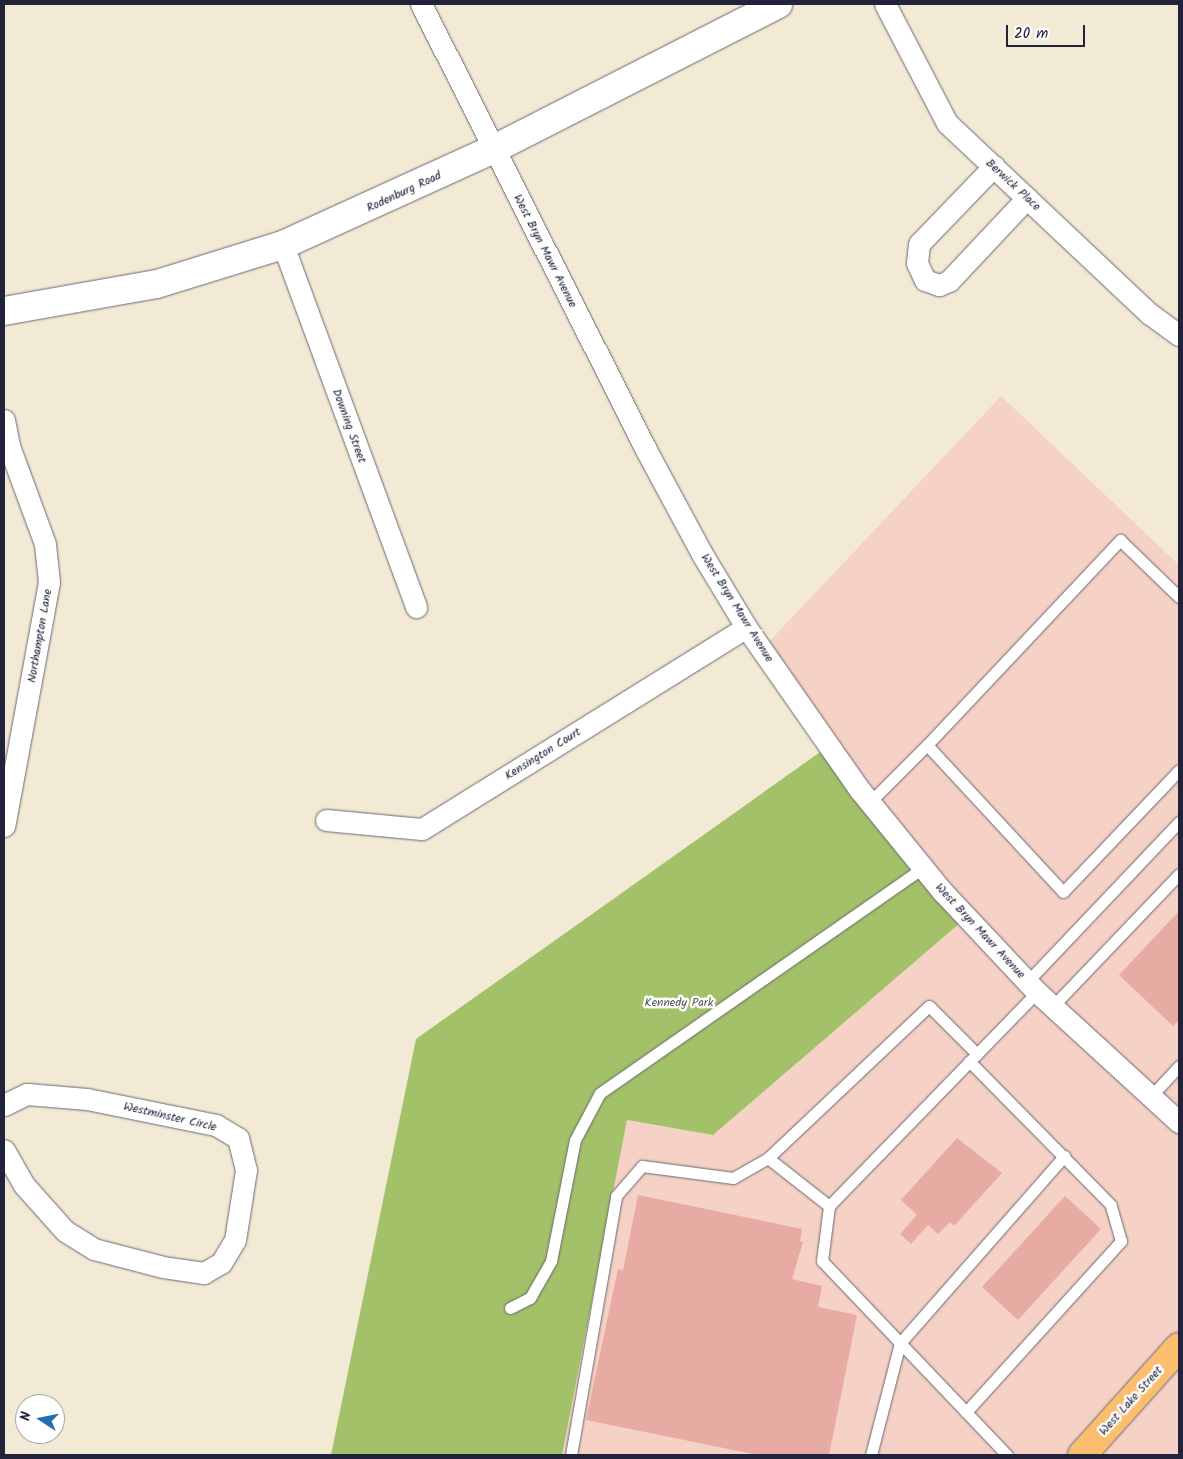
<!DOCTYPE html>
<html>
<head>
<meta charset="utf-8">
<style>
	body { margin:0 }
	#map { position:relative; width:1183px; height:1459px; overflow:hidden; background:#f3ead5; font-family:Kalam,sans-serif }
	div>[style] { position:absolute }
	.built>* { inset:0; background:#f6d1c5 }
	.green>* { inset:0; background:#a3c168 }
	.building>* { inset:0; background:#e7aba4 }
	.roads { filter:drop-shadow(0 0 1px #6b6871) drop-shadow(0 0 1px #6b6871) }
	.service>* { height:11px; margin:-5.5px; padding:0 5.5px; transform-origin:5.5px; border-radius:5.5px; background:#fff }
	.minor>* { height:21px; margin:-10.5px; padding:0 10.5px; transform-origin:10.5px; border-radius:10.5px; background:#fff }
	.tertiary>* { height:28px; margin:-14px; padding:0 14px; transform-origin:14px; border-radius:14px; background:#fff }
	.primary>* { height:28px; margin:-14px; padding:0 14px; transform-origin:14px; border-radius:14px; background:#fbbe6e }
	span { translate:-50% -50%; white-space:nowrap; text-align:center; line-height:1.15; -webkit-text-stroke:5px #fff; paint-order:stroke }
	.street-label { font-size:12px; color:#22223b }
	.park-label { font-size:12px; color:#4f5a4b }
	.frame { position:absolute; inset:0; border:5px solid #22223b; pointer-events:none }
	.north { position:absolute; left:15px; top:1394px; width:50px; height:50px; box-sizing:border-box; background:#fff; border:1px solid #a7a7b1; border-radius:50%; rotate:281deg; font-size:14px; font-weight:700; line-height:20px; text-align:center; color:#22223b }
	.north::after { content:''; display:block; margin:auto; width:18px; height:22px; background:#1f6fb2; clip-path:polygon(50% 0,100% 100%,50% 72%,0 100%) }
	.scale { position:absolute; left:1006px; top:25px; width:79px; height:22px; box-sizing:border-box; border:2px solid #22223b; border-top:0; padding-left:6px; font-size:15px; line-height:18px; white-space:nowrap; color:#22223b; -webkit-text-stroke:4px #fff; paint-order:stroke }
</style>
</head>
<body>
<div id="map">
	<div class="built">
		<i style="clip-path:polygon(1001px 396px,1179px 565px,1179px 1109px,1028px 973px,870px 792px,767px 644px)"></i>
		<i style="clip-path:polygon(960px 923px,1179px 1132px,1179px 1340px,1071px 1455px,562px 1455px,627px 1120px,713px 1135px)"></i>
		<i style="clip-path:polygon(1179px 1364px,1179px 1455px,1094px 1455px)"></i>
	</div>
	<div class="green">
		<i style="clip-path:polygon(823px 750px,960px 923px,713px 1135px,627px 1120px,562px 1455px,331px 1455px,416px 1039px)"></i>
	</div>
	<div class="building">
		<i style="clip-path:polygon(1179px 911px,1179px 1020px,1173px 1026px,1119px 975px)"></i>
		<i style="clip-path:polygon(957px 1138px,1002px 1173px,954px 1226px,950px 1222px,938px 1234px,928px 1225px,911px 1244px,900px 1234px,917px 1215px,901px 1200px)"></i>
		<i style="clip-path:polygon(638px 1195px,802px 1229px,800px 1241px,803px 1242px,792px 1279px,822px 1286px,818px 1307px,857px 1315px,829px 1455px,758px 1455px,586px 1420px,618px 1269px,623px 1270px)"></i>
		<i style="clip-path:polygon(1065px 1196px,1101px 1229px,1018px 1320px,982px 1287px)"></i>
	</div>
	<div class="roads">
		<div class="service">
			<i style="left:927px;top:745px;width:282px;rotate:-46.7deg"></i>
			<i style="left:1120px;top:540px;width:82px;rotate:44deg"></i>
			<i style="left:870px;top:802px;width:81px;rotate:-45deg"></i>
			<i style="left:927px;top:745px;width:200px;rotate:47.2deg"></i>
			<i style="left:1063px;top:892px;width:168px;rotate:-46.4deg"></i>
			<i style="left:1027px;top:982px;width:221px;rotate:-46.5deg"></i>
			<i style="left:1052px;top:1007px;width:184px;rotate:-46.3deg"></i>
			<i style="left:1152px;top:1095px;width:40px;rotate:-47deg"></i>
			<i style="left:768px;top:1158px;width:78px;rotate:38.2deg"></i>
			<i style="left:510px;top:1308px;width:22px;rotate:-27deg"></i>
			<i style="left:530px;top:1298px;width:43px;rotate:-60.4deg"></i>
			<i style="left:551px;top:1261px;width:123px;rotate:-78.8deg"></i>
			<i style="left:575px;top:1140px;width:53px;rotate:-62deg"></i>
			<i style="left:600px;top:1093px;width:394px;rotate:-34.9deg"></i>
			<i style="left:966px;top:1412px;width:231px;rotate:-47.8deg"></i>
			<i style="left:1121px;top:1241px;width:37px;rotate:-106deg"></i>
			<i style="left:1111px;top:1205px;width:202px;rotate:-134.6deg"></i>
			<i style="left:571px;top:1455px;width:263px;rotate:-80.1deg"></i>
			<i style="left:616px;top:1196px;width:40px;rotate:-49deg"></i>
			<i style="left:642px;top:1166px;width:92px;rotate:7.5deg"></i>
			<i style="left:733px;top:1178px;width:40px;rotate:-29.7deg"></i>
			<i style="left:768px;top:1158px;width:221px;rotate:-43.4deg"></i>
			<i style="left:929px;top:1006px;width:68px;rotate:45deg"></i>
			<i style="left:871px;top:1455px;width:116px;rotate:-75.5deg"></i>
			<i style="left:900px;top:1343px;width:249px;rotate:-48.7deg"></i>
			<i style="left:1007px;top:1455px;width:268px;rotate:-133.6deg"></i>
			<i style="left:822px;top:1261px;width:55px;rotate:-82.7deg"></i>
			<i style="left:829px;top:1206px;width:298px;rotate:-45.8deg"></i>
		</div>
		<div class="minor">
			<i style="left:421px;top:4px;width:497px;rotate:63.2deg"></i>
			<i style="left:645px;top:448px;width:120px;rotate:61.7deg"></i>
			<i style="left:702px;top:554px;width:85px;rotate:58.9deg"></i>
			<i style="left:746px;top:627px;width:198px;rotate:55.1deg"></i>
			<i style="left:859px;top:789px;width:132px;rotate:50.9deg"></i>
			<i style="left:942px;top:891px;width:139px;rotate:46.8deg"></i>
			<i style="left:1037px;top:992px;width:193px;rotate:42.5deg"></i>
			<i style="left:885px;top:4px;width:134px;rotate:62.5deg"></i>
			<i style="left:947px;top:123px;width:279px;rotate:43.3deg"></i>
			<i style="left:1150px;top:314px;width:36px;rotate:36deg"></i>
			<i style="left:994px;top:166px;width:108px;rotate:133.9deg"></i>
			<i style="left:919px;top:244px;width:19px;rotate:96deg"></i>
			<i style="left:917px;top:263px;width:19px;rotate:65deg"></i>
			<i style="left:925px;top:280px;width:15px;rotate:20deg"></i>
			<i style="left:939px;top:285px;width:11px;rotate:-22deg"></i>
			<i style="left:949px;top:281px;width:114px;rotate:-46.8deg"></i>
			<i style="left:283px;top:245px;width:386px;rotate:69.8deg"></i>
			<i style="left:4px;top:420px;width:26px;rotate:79deg"></i>
			<i style="left:9px;top:446px;width:104px;rotate:69.8deg"></i>
			<i style="left:45px;top:544px;width:38px;rotate:84deg"></i>
			<i style="left:49px;top:582px;width:248px;rotate:100.4deg"></i>
			<i style="left:326px;top:820px;width:96px;rotate:5.4deg"></i>
			<i style="left:422px;top:829px;width:382px;rotate:-31.9deg"></i>
			<i style="left:4px;top:1105px;width:25px;rotate:-26deg"></i>
			<i style="left:27px;top:1094px;width:60px;rotate:4.8deg"></i>
			<i style="left:87px;top:1099px;width:132px;rotate:11.4deg"></i>
			<i style="left:216px;top:1125px;width:26px;rotate:31deg"></i>
			<i style="left:238px;top:1138px;width:33px;rotate:76deg"></i>
			<i style="left:246px;top:1170px;width:71px;rotate:98.9deg"></i>
			<i style="left:235px;top:1240px;width:27px;rotate:121deg"></i>
			<i style="left:221px;top:1263px;width:20px;rotate:150deg"></i>
			<i style="left:204px;top:1273px;width:41px;rotate:-171.7deg"></i>
			<i style="left:163px;top:1267px;width:71px;rotate:-165.4deg"></i>
			<i style="left:94px;top:1249px;width:34px;rotate:-148deg"></i>
			<i style="left:65px;top:1231px;width:62px;rotate:-131.7deg"></i>
			<i style="left:24px;top:1185px;width:40px;rotate:-119.7deg"></i>
		</div>
		<div class="tertiary">
			<i style="left:4px;top:311px;width:155px;rotate:-10deg"></i>
			<i style="left:157px;top:284px;width:132px;rotate:-17.2deg"></i>
			<i style="left:283px;top:245px;width:232px;rotate:-24.5deg"></i>
			<i style="left:494px;top:149px;width:319px;rotate:-27deg"></i>
		</div>
		<div class="primary">
			<i style="left:1082px;top:1455px;width:145px;rotate:-48.1deg"></i>
		</div>
	</div>
	<div class="street-label">
		<span style="left:1013px;top:185px;rotate:43deg">Berwick Place</span>
		<span style="left:404px;top:192px;rotate:-25deg">Rodenburg Road</span>
		<span style="left:545px;top:251px;rotate:63deg">West Bryn Mawr Avenue</span>
		<span style="left:349px;top:426px;rotate:70deg">Downing Street</span>
		<span style="left:737px;top:608px;rotate:58deg">West Bryn Mawr Avenue</span>
		<span style="left:40px;top:636px;rotate:-80deg">Northampton Lane</span>
		<span style="left:543px;top:754px;rotate:-32deg">Kensington Court</span>
		<span style="left:980px;top:931px;rotate:47deg">West Bryn Mawr Avenue</span>
		<span style="left:170px;top:1117px;rotate:13deg">Westminster Circle</span>
		<span style="left:1131px;top:1401px;rotate:-48deg">West Lake Street</span>
	</div>
	<div class="park-label">
		<span style="left:679px;top:1003px">Kennedy Park</span>
	</div>
	<div class="frame"></div>
	<div class="north">N</div>
	<div class="scale">20 m</div>
</div>
</body>
</html>
